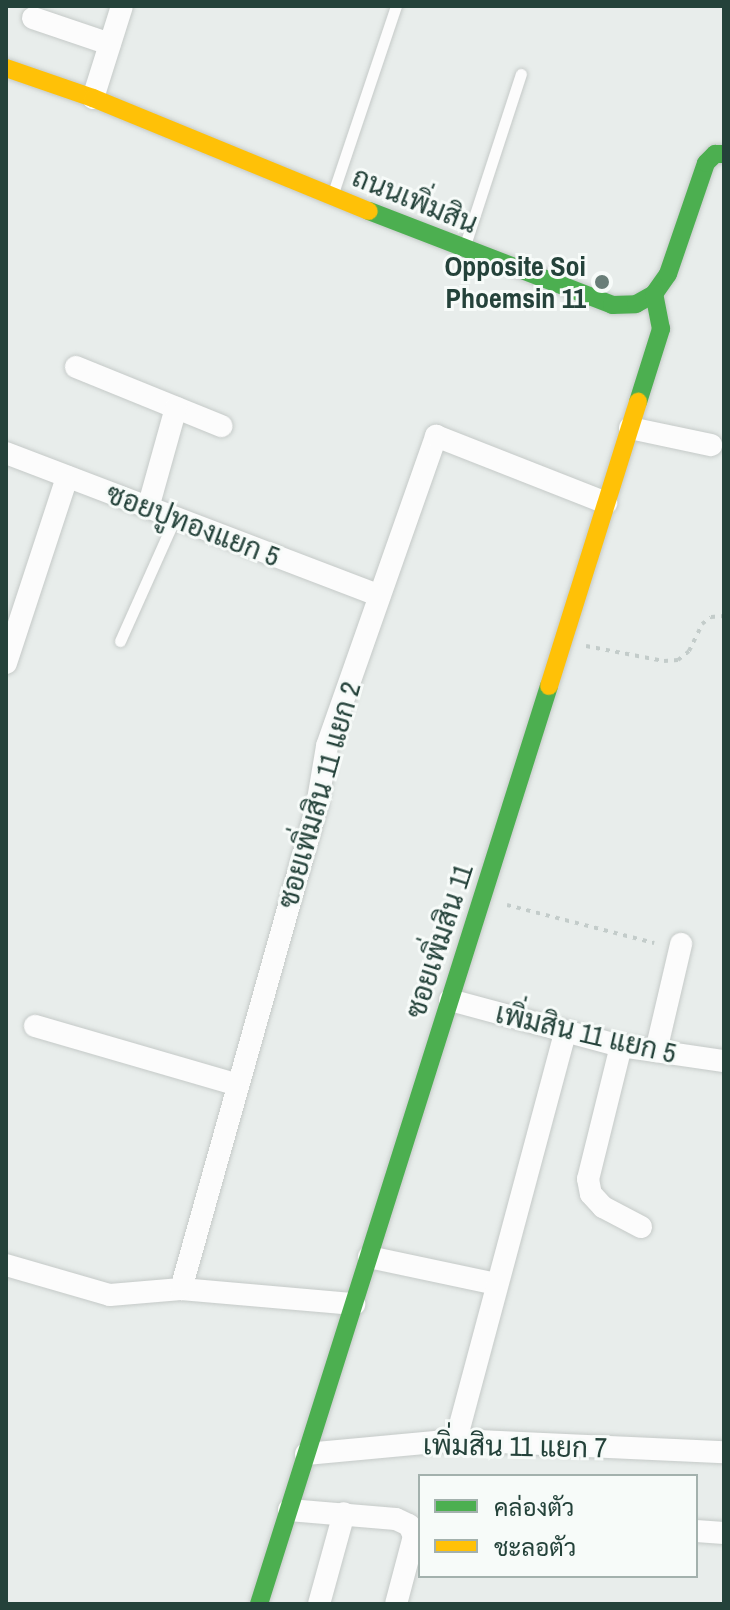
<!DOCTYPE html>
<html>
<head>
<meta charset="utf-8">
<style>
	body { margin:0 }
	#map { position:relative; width:730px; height:1610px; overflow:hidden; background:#e8edeb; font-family:"Archivo Narrow",Sarabun,sans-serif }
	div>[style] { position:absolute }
	.path>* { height:4px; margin-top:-2px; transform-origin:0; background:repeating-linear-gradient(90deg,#c3ccca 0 4px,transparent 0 10px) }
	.roads { filter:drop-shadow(0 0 2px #c5cac8) drop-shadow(0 0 2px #c5cac8) }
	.lane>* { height:11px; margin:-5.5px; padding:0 5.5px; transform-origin:5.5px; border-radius:5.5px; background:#fcfcfc }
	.street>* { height:22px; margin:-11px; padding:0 11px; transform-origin:11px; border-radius:11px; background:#fcfcfc }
	.fast>* { height:18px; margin:-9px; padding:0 9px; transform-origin:9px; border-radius:9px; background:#4caf50 }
	.slow>* { height:18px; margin:-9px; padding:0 9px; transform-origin:9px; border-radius:9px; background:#ffc107 }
	.dots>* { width:22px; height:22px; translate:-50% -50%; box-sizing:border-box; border:4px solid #f7fbf9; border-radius:50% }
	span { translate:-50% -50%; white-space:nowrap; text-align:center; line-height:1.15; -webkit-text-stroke:6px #f7fbf9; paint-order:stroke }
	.street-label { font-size:28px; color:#24423a }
	.poi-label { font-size:28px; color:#24423a; font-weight:700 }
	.right { translate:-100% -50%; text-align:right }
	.frame { position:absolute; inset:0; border:8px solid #24423a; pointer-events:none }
	.legend { position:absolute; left:418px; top:1474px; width:280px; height:104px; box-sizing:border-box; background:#f7fbf9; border:2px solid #a3b1ad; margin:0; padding:10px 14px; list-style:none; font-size:24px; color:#24423a }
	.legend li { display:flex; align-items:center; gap:16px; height:40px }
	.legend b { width:40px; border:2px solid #a3b1ad }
</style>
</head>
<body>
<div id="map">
	<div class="path">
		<i style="left:586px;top:646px;width:79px;rotate:10.9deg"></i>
		<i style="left:664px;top:661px;width:14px;rotate:-4deg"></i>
		<i style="left:678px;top:660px;width:14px;rotate:-39deg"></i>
		<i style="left:689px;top:651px;width:30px;rotate:-64deg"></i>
		<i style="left:702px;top:624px;width:11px;rotate:-38deg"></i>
		<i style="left:711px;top:617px;width:13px;rotate:-4deg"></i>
		<i style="left:507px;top:905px;width:152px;rotate:14.5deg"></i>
	</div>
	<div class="roads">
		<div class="lane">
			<i style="left:332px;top:196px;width:200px;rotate:-71.4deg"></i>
			<i style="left:464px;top:248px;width:183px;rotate:-71.9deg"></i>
			<i style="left:120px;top:641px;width:135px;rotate:-65.9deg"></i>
		</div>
		<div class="street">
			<i style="left:33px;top:18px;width:81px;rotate:18.7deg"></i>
			<i style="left:93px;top:98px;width:96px;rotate:-72.5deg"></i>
			<i style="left:76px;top:367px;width:157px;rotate:22.1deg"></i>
			<i style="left:630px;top:428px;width:83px;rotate:11.9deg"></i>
			<i style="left:6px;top:453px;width:400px;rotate:20.9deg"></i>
			<i style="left:148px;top:508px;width:104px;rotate:-74.4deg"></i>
			<i style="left:6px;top:663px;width:196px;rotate:-71.8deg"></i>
			<i style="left:450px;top:1000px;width:177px;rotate:15.1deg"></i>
			<i style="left:621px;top:1046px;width:104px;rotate:8.3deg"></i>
			<i style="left:35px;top:1026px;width:211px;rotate:16.2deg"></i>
			<i style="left:621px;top:1046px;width:137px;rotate:103.9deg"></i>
			<i style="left:588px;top:1179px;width:15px;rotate:79deg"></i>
			<i style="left:591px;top:1194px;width:18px;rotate:47deg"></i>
			<i style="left:603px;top:1207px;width:43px;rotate:27.8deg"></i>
			<i style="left:656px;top:1051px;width:110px;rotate:-76.8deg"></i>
			<i style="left:369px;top:1257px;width:130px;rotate:12deg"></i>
			<i style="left:6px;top:1265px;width:108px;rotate:16.1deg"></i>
			<i style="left:110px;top:1295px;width:71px;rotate:-4.8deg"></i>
			<i style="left:181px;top:1289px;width:174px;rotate:5deg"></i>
			<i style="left:181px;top:1289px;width:502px;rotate:-74.27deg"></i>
			<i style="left:317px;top:806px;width:61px;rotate:-80.5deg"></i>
			<i style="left:327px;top:746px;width:329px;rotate:-70.6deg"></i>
			<i style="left:436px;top:436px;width:183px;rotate:21.5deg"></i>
			<i style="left:456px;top:1440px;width:422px;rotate:-75deg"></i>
			<i style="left:306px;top:1454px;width:151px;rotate:-5.3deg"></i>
			<i style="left:456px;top:1440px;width:268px;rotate:2.6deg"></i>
			<i style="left:289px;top:1510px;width:107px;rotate:4.8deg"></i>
			<i style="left:396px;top:1519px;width:14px;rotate:25deg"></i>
			<i style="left:409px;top:1525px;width:12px;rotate:66deg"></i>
			<i style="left:414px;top:1536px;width:70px;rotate:104.8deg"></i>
			<i style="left:696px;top:1531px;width:28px;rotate:4deg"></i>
			<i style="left:319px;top:1604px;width:94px;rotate:-74.6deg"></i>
		</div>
		<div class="fast">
			<i style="left:369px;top:211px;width:261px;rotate:21.1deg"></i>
			<i style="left:612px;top:305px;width:24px;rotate:-2deg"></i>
			<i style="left:636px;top:304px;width:21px;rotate:-29deg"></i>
			<i style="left:654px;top:294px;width:24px;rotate:-55deg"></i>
			<i style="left:668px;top:274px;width:117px;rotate:-71.1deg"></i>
			<i style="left:706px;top:163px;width:13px;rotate:-45deg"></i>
			<i style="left:715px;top:154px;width:9px"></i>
			<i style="left:638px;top:402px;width:77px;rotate:-72.5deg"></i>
			<i style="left:661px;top:329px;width:36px;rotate:-101deg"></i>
			<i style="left:259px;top:1604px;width:963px;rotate:-72.47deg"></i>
		</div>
		<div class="slow">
			<i style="left:6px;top:68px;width:92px;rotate:19deg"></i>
			<i style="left:93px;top:98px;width:298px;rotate:22.3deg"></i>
			<i style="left:549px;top:686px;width:298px;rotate:-72.6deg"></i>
		</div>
	</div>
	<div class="dots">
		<i style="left:602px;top:282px;background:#697e78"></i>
	</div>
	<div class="street-label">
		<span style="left:415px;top:200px;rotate:22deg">ถนนเพิ่มสิน</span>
		<span style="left:193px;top:525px;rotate:21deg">ซอยปูทองแยก 5</span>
		<span style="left:319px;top:795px;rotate:-74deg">ซอยเพิ่มสิน 11 แยก 2</span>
		<span style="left:439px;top:941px;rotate:-72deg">ซอยเพิ่มสิน 11</span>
		<span style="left:586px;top:1033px;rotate:13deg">เพิ่มสิน 11 แยก 5</span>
		<span style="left:515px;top:1446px;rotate:1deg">เพิ่มสิน 11 แยก 7</span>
	</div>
	<div class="poi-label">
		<span class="right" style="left:586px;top:282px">Opposite Soi<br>Phoemsin 11</span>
	</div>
	<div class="frame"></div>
	<ul class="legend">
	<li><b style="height:10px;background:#4caf50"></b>คล่องตัว</li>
	<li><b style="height:10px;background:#ffc107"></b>ชะลอตัว</li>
	</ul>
</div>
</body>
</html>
